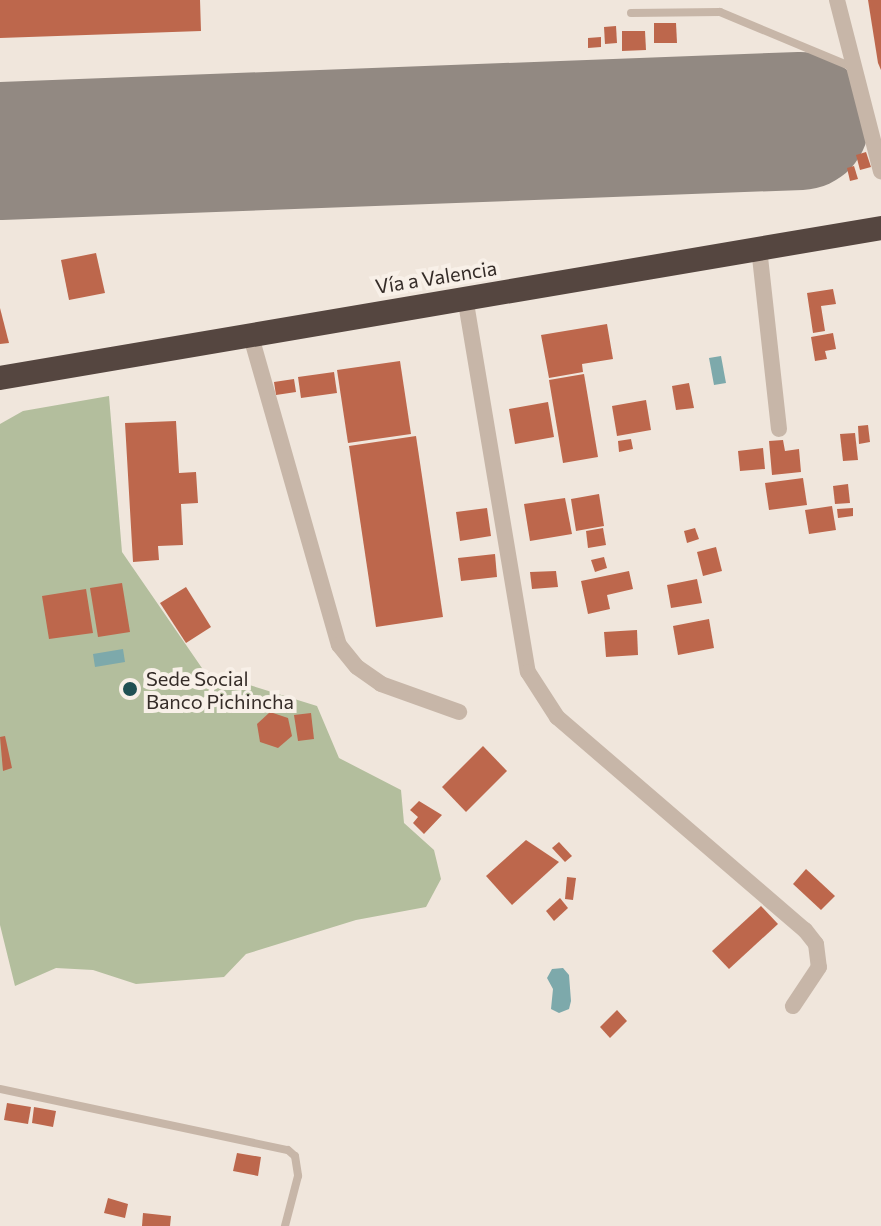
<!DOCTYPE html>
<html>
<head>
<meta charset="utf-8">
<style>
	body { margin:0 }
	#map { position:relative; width:881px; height:1226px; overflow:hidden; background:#f0e6dc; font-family:Commissioner,sans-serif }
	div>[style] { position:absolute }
	.green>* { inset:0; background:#b3be9d }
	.water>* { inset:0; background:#7da9ab }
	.runway>* { height:138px; margin:-69px; padding:0 69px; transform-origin:69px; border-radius:69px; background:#928982 }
	.building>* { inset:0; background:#bd674c }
	.lane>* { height:8px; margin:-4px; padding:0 4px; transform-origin:4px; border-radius:4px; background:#c7b6a8 }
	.street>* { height:16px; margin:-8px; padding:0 8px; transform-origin:8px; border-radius:8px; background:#c7b6a8 }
	.highway>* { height:24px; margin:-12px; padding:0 12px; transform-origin:12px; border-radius:12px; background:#554640 }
	.dots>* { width:22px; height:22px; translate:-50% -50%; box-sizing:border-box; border:4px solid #f8f0e8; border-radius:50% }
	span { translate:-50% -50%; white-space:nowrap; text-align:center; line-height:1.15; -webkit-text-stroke:8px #f8f0e8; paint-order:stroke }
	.street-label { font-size:20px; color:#352c28 }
	.poi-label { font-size:20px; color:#352c28 }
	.left { translate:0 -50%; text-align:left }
</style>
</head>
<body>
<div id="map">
	<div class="green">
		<i style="clip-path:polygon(109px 396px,122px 552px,204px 671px,317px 706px,339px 758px,401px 790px,404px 823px,434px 850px,441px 879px,426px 907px,356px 920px,246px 954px,224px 977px,136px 984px,93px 970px,56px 968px,15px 986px,0 925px,0 424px,23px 411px)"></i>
	</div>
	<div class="water">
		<i style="clip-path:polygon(721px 356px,726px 383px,714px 385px,709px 358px)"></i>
		<i style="clip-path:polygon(123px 649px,125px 662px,95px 667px,93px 654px)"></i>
		<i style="clip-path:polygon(563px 968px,569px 975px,571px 1001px,569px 1009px,559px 1013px,551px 1009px,553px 989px,547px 978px,552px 969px)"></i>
	</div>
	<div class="runway">
		<i style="left:0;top:151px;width:801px;rotate:-2.15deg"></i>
	</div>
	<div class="building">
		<i style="clip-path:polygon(0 0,200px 0,201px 31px,0 38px)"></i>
		<i style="clip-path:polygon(868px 0,881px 0,881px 70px,878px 63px)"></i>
		<i style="clip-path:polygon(654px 23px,676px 23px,677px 43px,654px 43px)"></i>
		<i style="clip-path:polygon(616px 26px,617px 43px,605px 44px,604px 27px)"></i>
		<i style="clip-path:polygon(622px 31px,645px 31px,646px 50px,622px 51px)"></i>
		<i style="clip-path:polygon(601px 37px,601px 47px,588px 48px,588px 38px)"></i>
		<i style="clip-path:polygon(866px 152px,871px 167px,860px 170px,856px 155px)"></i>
		<i style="clip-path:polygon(854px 166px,858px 179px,850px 181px,847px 168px)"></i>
		<i style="clip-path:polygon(96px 253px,105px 293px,69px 300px,61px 260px)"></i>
		<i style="clip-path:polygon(833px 289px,836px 304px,821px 306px,825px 331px,813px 333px,807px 293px)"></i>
		<i style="clip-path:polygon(0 308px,9px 343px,0 344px)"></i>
		<i style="clip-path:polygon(607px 324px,613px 359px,582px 364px,583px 372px,549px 378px,541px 335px)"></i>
		<i style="clip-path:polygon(833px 333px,836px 349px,825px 351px,827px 359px,815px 361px,811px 337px)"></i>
		<i style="clip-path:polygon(400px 361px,411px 434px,348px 443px,337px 370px)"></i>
		<i style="clip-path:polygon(334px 372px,337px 393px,301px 398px,298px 377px)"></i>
		<i style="clip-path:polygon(584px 374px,598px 457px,563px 463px,549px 380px)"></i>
		<i style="clip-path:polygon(294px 379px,296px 392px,276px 395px,274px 382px)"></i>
		<i style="clip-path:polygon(689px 383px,694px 408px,676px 410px,672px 386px)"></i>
		<i style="clip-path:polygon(646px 400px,651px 430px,617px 436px,612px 406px)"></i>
		<i style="clip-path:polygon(548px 402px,554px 437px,515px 444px,509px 409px)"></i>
		<i style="clip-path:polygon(176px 421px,179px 473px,196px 472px,198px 503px,181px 504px,183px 545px,158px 546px,159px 560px,133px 562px,125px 423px)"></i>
		<i style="clip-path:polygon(868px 425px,870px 442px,859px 444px,858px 426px)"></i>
		<i style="clip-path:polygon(855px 433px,858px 460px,843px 461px,840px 434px)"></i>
		<i style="clip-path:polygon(416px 436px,443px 617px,376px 627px,349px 446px)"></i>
		<i style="clip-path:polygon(631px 439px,633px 449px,619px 452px,618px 441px)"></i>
		<i style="clip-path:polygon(783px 440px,785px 451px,799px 449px,801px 472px,772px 475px,769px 441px)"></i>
		<i style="clip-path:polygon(763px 448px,765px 469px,740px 471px,738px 451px)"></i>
		<i style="clip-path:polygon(803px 478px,807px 505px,769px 510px,765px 483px)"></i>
		<i style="clip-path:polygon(848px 484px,850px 503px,835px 504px,833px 486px)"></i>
		<i style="clip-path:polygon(599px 494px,604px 526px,576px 531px,571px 499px)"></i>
		<i style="clip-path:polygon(565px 498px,572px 534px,530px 541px,524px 504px)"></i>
		<i style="clip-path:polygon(832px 506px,836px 530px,809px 534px,805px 510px)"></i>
		<i style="clip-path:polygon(487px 508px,491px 536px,460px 541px,456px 512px)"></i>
		<i style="clip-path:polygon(853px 508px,853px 516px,838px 518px,837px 509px)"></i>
		<i style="clip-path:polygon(603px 528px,606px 545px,588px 548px,586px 531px)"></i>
		<i style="clip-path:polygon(695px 528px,699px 539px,687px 543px,684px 531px)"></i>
		<i style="clip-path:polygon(716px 547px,722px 571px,703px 576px,697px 552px)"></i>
		<i style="clip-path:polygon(495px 554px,497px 577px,461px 581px,458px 558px)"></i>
		<i style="clip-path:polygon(604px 557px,607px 568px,595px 572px,591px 560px)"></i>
		<i style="clip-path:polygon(556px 571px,558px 587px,532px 589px,530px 572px)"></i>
		<i style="clip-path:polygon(629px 571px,633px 589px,607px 595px,610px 609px,588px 614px,581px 581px)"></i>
		<i style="clip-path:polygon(697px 579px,702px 603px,671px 608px,667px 585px)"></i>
		<i style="clip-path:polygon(122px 583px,130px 632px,98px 637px,90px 588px)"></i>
		<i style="clip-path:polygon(186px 587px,211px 627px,186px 643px,160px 603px)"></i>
		<i style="clip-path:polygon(86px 589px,93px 633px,49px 639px,42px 596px)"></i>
		<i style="clip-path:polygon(709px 619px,714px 648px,678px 655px,673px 626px)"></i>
		<i style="clip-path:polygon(637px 630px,638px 655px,606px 657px,604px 632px)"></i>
		<i style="clip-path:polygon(270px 712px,288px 718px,292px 736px,278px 748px,260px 742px,257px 724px)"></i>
		<i style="clip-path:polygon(311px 713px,314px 739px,298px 741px,294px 715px)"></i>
		<i style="clip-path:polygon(5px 736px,12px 768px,3px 771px,0 737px)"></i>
		<i style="clip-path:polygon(483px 746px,507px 771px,466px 812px,442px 787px)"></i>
		<i style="clip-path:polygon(419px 801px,442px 815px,424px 834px,413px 823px,418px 817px,410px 810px)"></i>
		<i style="clip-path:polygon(526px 840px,559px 862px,512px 905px,486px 876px)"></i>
		<i style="clip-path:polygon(559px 842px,572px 856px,565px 862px,552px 848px)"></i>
		<i style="clip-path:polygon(806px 869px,835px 896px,821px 910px,793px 884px)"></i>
		<i style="clip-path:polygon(567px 877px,576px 878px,573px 900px,565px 899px)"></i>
		<i style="clip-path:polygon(560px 898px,568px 908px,554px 921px,546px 911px)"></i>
		<i style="clip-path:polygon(761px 906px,778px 924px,729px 969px,712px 951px)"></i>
		<i style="clip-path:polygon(617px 1010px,627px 1021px,610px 1038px,600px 1027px)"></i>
		<i style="clip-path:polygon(7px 1103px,31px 1107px,28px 1124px,4px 1120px)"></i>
		<i style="clip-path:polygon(34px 1107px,56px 1111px,53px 1127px,32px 1123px)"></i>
		<i style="clip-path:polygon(237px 1153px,261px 1157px,258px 1176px,233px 1171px)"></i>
		<i style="clip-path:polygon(108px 1198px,128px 1204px,125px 1218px,104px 1213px)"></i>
		<i style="clip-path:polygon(143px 1213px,171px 1216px,170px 1226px,142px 1226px)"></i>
	</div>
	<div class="lane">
		<i style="left:631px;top:13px;width:89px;rotate:-0.6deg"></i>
		<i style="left:720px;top:12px;width:143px;rotate:22.6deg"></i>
		<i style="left:0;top:1089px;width:294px;rotate:12deg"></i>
		<i style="left:288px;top:1150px;width:9px;rotate:41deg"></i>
		<i style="left:295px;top:1156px;width:20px;rotate:81deg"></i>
		<i style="left:298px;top:1176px;width:52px;rotate:104.6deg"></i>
	</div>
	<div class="street">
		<i style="left:837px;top:0;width:177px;rotate:75.6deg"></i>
		<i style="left:759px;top:248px;width:182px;rotate:83.7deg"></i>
		<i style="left:465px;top:297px;width:380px;rotate:80.5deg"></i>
		<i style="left:528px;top:672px;width:54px;rotate:57.2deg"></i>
		<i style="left:557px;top:717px;width:327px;rotate:40.7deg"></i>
		<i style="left:805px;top:930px;width:18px;rotate:52deg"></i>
		<i style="left:816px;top:944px;width:23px;rotate:83deg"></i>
		<i style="left:819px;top:967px;width:47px;rotate:123.7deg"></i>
		<i style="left:250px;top:333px;width:324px;rotate:74.1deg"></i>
		<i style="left:339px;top:645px;width:28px;rotate:51deg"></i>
		<i style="left:357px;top:667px;width:29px;rotate:35deg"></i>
		<i style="left:381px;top:684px;width:83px;rotate:19.7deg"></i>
	</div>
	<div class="highway">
		<i style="left:0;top:378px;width:894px;rotate:-9.66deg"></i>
	</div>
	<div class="dots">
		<i style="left:130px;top:689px;background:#205053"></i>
	</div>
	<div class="street-label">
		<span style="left:436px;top:277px;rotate:-9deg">Vía a Valencia</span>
	</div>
	<div class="poi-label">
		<span class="left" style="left:146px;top:690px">Sede Social<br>Banco Pichincha</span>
	</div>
</div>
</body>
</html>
